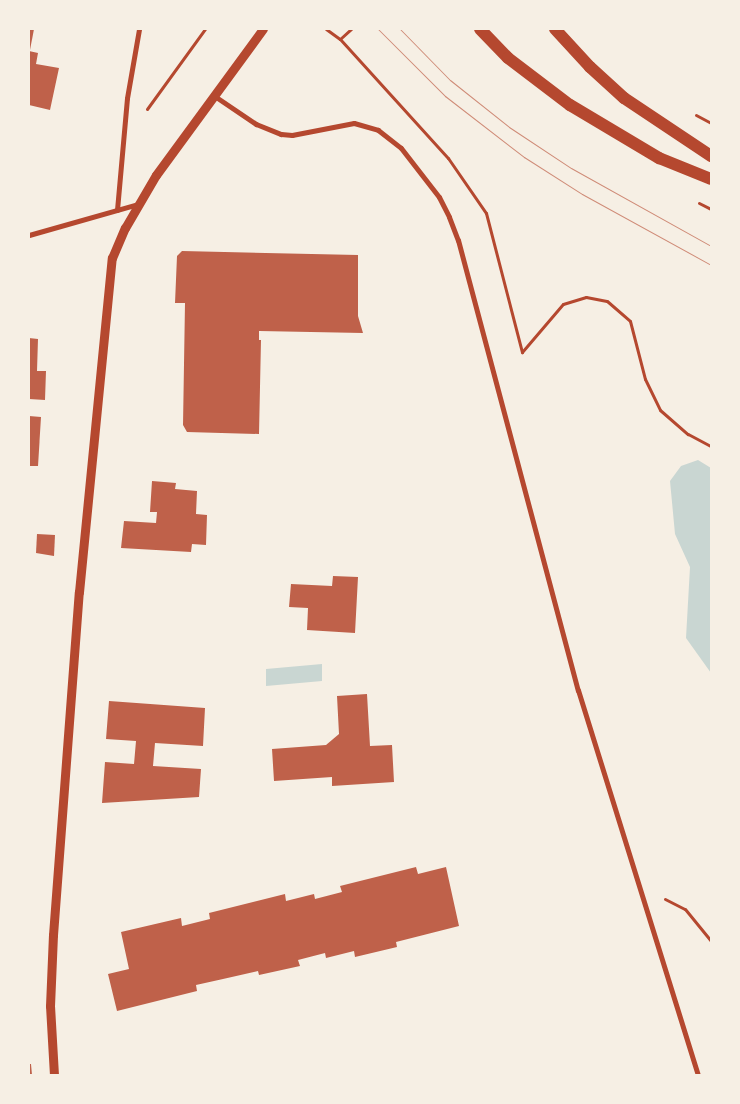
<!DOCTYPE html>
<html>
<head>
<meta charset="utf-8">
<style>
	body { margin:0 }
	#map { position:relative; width:740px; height:1104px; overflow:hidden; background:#f6efe4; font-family:"IBM Plex Sans",sans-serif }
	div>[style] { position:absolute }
	.water>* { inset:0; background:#c9d6d2 }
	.building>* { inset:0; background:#bf614a }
	.path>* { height:3px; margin:-1.5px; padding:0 1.5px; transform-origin:1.5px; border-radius:1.5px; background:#b5482f }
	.minor>* { height:5px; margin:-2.5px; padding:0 2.5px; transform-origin:2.5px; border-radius:2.5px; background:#b5482f }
	.tertiary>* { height:9px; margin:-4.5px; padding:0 4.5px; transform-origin:4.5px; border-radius:4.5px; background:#b5482f }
	.primary>* { height:12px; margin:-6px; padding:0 6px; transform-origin:6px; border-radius:6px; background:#b5482f }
	.tram>* { height:1px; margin:-0.5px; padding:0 0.5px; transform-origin:0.5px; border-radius:0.5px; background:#cf8b77 }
	span { translate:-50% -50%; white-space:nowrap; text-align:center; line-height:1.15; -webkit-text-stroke:5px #f6efe4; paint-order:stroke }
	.frame { position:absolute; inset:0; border:30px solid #f6efe4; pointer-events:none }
</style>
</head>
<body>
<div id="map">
	<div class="water">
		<i style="clip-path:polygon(698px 460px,711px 468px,711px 673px,686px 638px,690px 567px,675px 534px,670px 481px,681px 466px)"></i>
		<i style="clip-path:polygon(322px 664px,322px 681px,266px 686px,266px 669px)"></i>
	</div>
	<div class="building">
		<i style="clip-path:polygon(29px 29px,34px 29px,30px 50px,29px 49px)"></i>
		<i style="clip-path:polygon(29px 51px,38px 53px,36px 64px,59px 68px,50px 110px,29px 105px)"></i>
		<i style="clip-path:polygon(182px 251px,358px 255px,358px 316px,363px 333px,259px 331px,259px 340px,261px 340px,259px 434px,187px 432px,183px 425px,185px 303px,175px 303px,177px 256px)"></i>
		<i style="clip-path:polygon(29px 338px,38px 339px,37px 371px,46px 371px,45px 400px,29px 399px)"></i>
		<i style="clip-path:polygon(29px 416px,41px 417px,38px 466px,29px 466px)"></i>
		<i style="clip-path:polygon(152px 481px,176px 483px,175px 489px,197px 491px,196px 514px,207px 515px,206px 545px,192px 544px,191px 552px,121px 548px,124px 521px,156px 523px,157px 512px,150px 512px)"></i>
		<i style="clip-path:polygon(37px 534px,55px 535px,54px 556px,36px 553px)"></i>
		<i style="clip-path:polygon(333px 576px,358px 577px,355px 633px,307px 630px,308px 608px,289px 607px,291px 584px,332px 586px)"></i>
		<i style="clip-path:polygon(367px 694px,370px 746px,392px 745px,394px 782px,332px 786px,332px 777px,274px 781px,272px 749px,326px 745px,339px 734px,337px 696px)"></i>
		<i style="clip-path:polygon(109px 701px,205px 708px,203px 746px,155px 743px,153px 766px,201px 769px,199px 797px,102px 803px,105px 762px,134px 764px,136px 741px,106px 739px)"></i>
		<i style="clip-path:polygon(416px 867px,418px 874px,446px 867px,459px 926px,396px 942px,397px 947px,355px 957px,354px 951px,326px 958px,325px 953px,298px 960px,300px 966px,259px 975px,258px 971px,223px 979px,196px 985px,197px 991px,117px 1011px,108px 974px,129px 969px,121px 932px,181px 918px,182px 926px,210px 919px,209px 913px,285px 894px,286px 901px,314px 894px,315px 899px,342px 892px,340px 886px)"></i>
		<i style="clip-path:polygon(29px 1064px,31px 1064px,32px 1075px,29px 1075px)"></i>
	</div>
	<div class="path">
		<i style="left:326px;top:29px;width:17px;rotate:36deg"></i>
		<i style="left:340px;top:39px;width:15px;rotate:-42deg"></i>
		<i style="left:340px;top:39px;width:161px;rotate:47.8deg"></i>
		<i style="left:448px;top:158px;width:67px;rotate:55.4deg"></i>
		<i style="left:486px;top:213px;width:144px;rotate:75.5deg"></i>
		<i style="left:522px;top:352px;width:63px;rotate:-49.5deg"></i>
		<i style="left:563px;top:304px;width:24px;rotate:-17deg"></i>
		<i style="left:586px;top:297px;width:21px;rotate:11deg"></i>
		<i style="left:607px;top:301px;width:30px;rotate:41deg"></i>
		<i style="left:630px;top:321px;width:60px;rotate:75.5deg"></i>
		<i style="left:645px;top:379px;width:34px;rotate:64deg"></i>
		<i style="left:660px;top:410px;width:37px;rotate:41deg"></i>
		<i style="left:688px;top:434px;width:26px;rotate:28deg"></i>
		<i style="left:147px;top:109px;width:99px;rotate:-54.1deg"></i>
		<i style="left:696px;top:115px;width:17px;rotate:28deg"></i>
		<i style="left:699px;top:203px;width:13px;rotate:27deg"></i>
		<i style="left:665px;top:899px;width:22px;rotate:27deg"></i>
		<i style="left:685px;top:909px;width:41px;rotate:50.9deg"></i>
	</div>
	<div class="minor">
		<i style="left:213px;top:95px;width:52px;rotate:34deg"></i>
		<i style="left:256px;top:124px;width:27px;rotate:22deg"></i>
		<i style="left:281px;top:134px;width:11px;rotate:5deg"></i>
		<i style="left:292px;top:135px;width:63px;rotate:-11deg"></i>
		<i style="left:354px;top:123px;width:25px;rotate:16deg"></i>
		<i style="left:378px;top:130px;width:29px;rotate:38deg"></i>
		<i style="left:401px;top:148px;width:62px;rotate:52.2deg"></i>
		<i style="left:439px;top:197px;width:22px;rotate:63deg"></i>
		<i style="left:449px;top:217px;width:25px;rotate:69deg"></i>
		<i style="left:458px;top:240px;width:466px;rotate:75.1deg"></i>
		<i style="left:578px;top:690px;width:403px;rotate:72.7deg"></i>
		<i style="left:117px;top:210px;width:112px;rotate:-84.9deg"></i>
		<i style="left:127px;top:98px;width:70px;rotate:-80.1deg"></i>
		<i style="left:29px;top:235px;width:113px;rotate:-15.9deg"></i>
	</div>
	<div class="tertiary">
		<i style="left:54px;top:1075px;width:69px;rotate:-93.3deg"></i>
		<i style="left:50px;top:1006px;width:71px;rotate:-87.6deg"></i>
		<i style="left:53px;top:935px;width:344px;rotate:-85.7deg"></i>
		<i style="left:79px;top:592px;width:336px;rotate:-84.4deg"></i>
		<i style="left:112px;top:258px;width:33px;rotate:-67deg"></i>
		<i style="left:125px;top:228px;width:61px;rotate:-59.7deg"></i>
		<i style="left:156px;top:175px;width:181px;rotate:-53.8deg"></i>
	</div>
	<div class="primary">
		<i style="left:480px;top:29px;width:40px;rotate:46deg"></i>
		<i style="left:508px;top:58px;width:78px;rotate:37.2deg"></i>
		<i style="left:570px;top:105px;width:104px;rotate:30.8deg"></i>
		<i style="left:659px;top:158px;width:56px;rotate:22deg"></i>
		<i style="left:555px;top:29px;width:52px;rotate:47.4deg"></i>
		<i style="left:590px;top:67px;width:46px;rotate:42.4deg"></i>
		<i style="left:624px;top:98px;width:105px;rotate:33.7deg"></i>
	</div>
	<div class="tram">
		<i style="left:378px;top:29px;width:95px;rotate:45deg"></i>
		<i style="left:445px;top:96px;width:100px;rotate:37.7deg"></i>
		<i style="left:524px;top:157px;width:69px;rotate:32.5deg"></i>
		<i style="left:582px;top:194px;width:147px;rotate:28.8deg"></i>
		<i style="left:400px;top:29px;width:71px;rotate:45.6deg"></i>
		<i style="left:450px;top:80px;width:75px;rotate:38.5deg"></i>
		<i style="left:509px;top:127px;width:74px;rotate:33.5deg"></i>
		<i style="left:571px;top:168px;width:160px;rotate:29.1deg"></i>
	</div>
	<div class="frame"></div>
</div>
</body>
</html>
